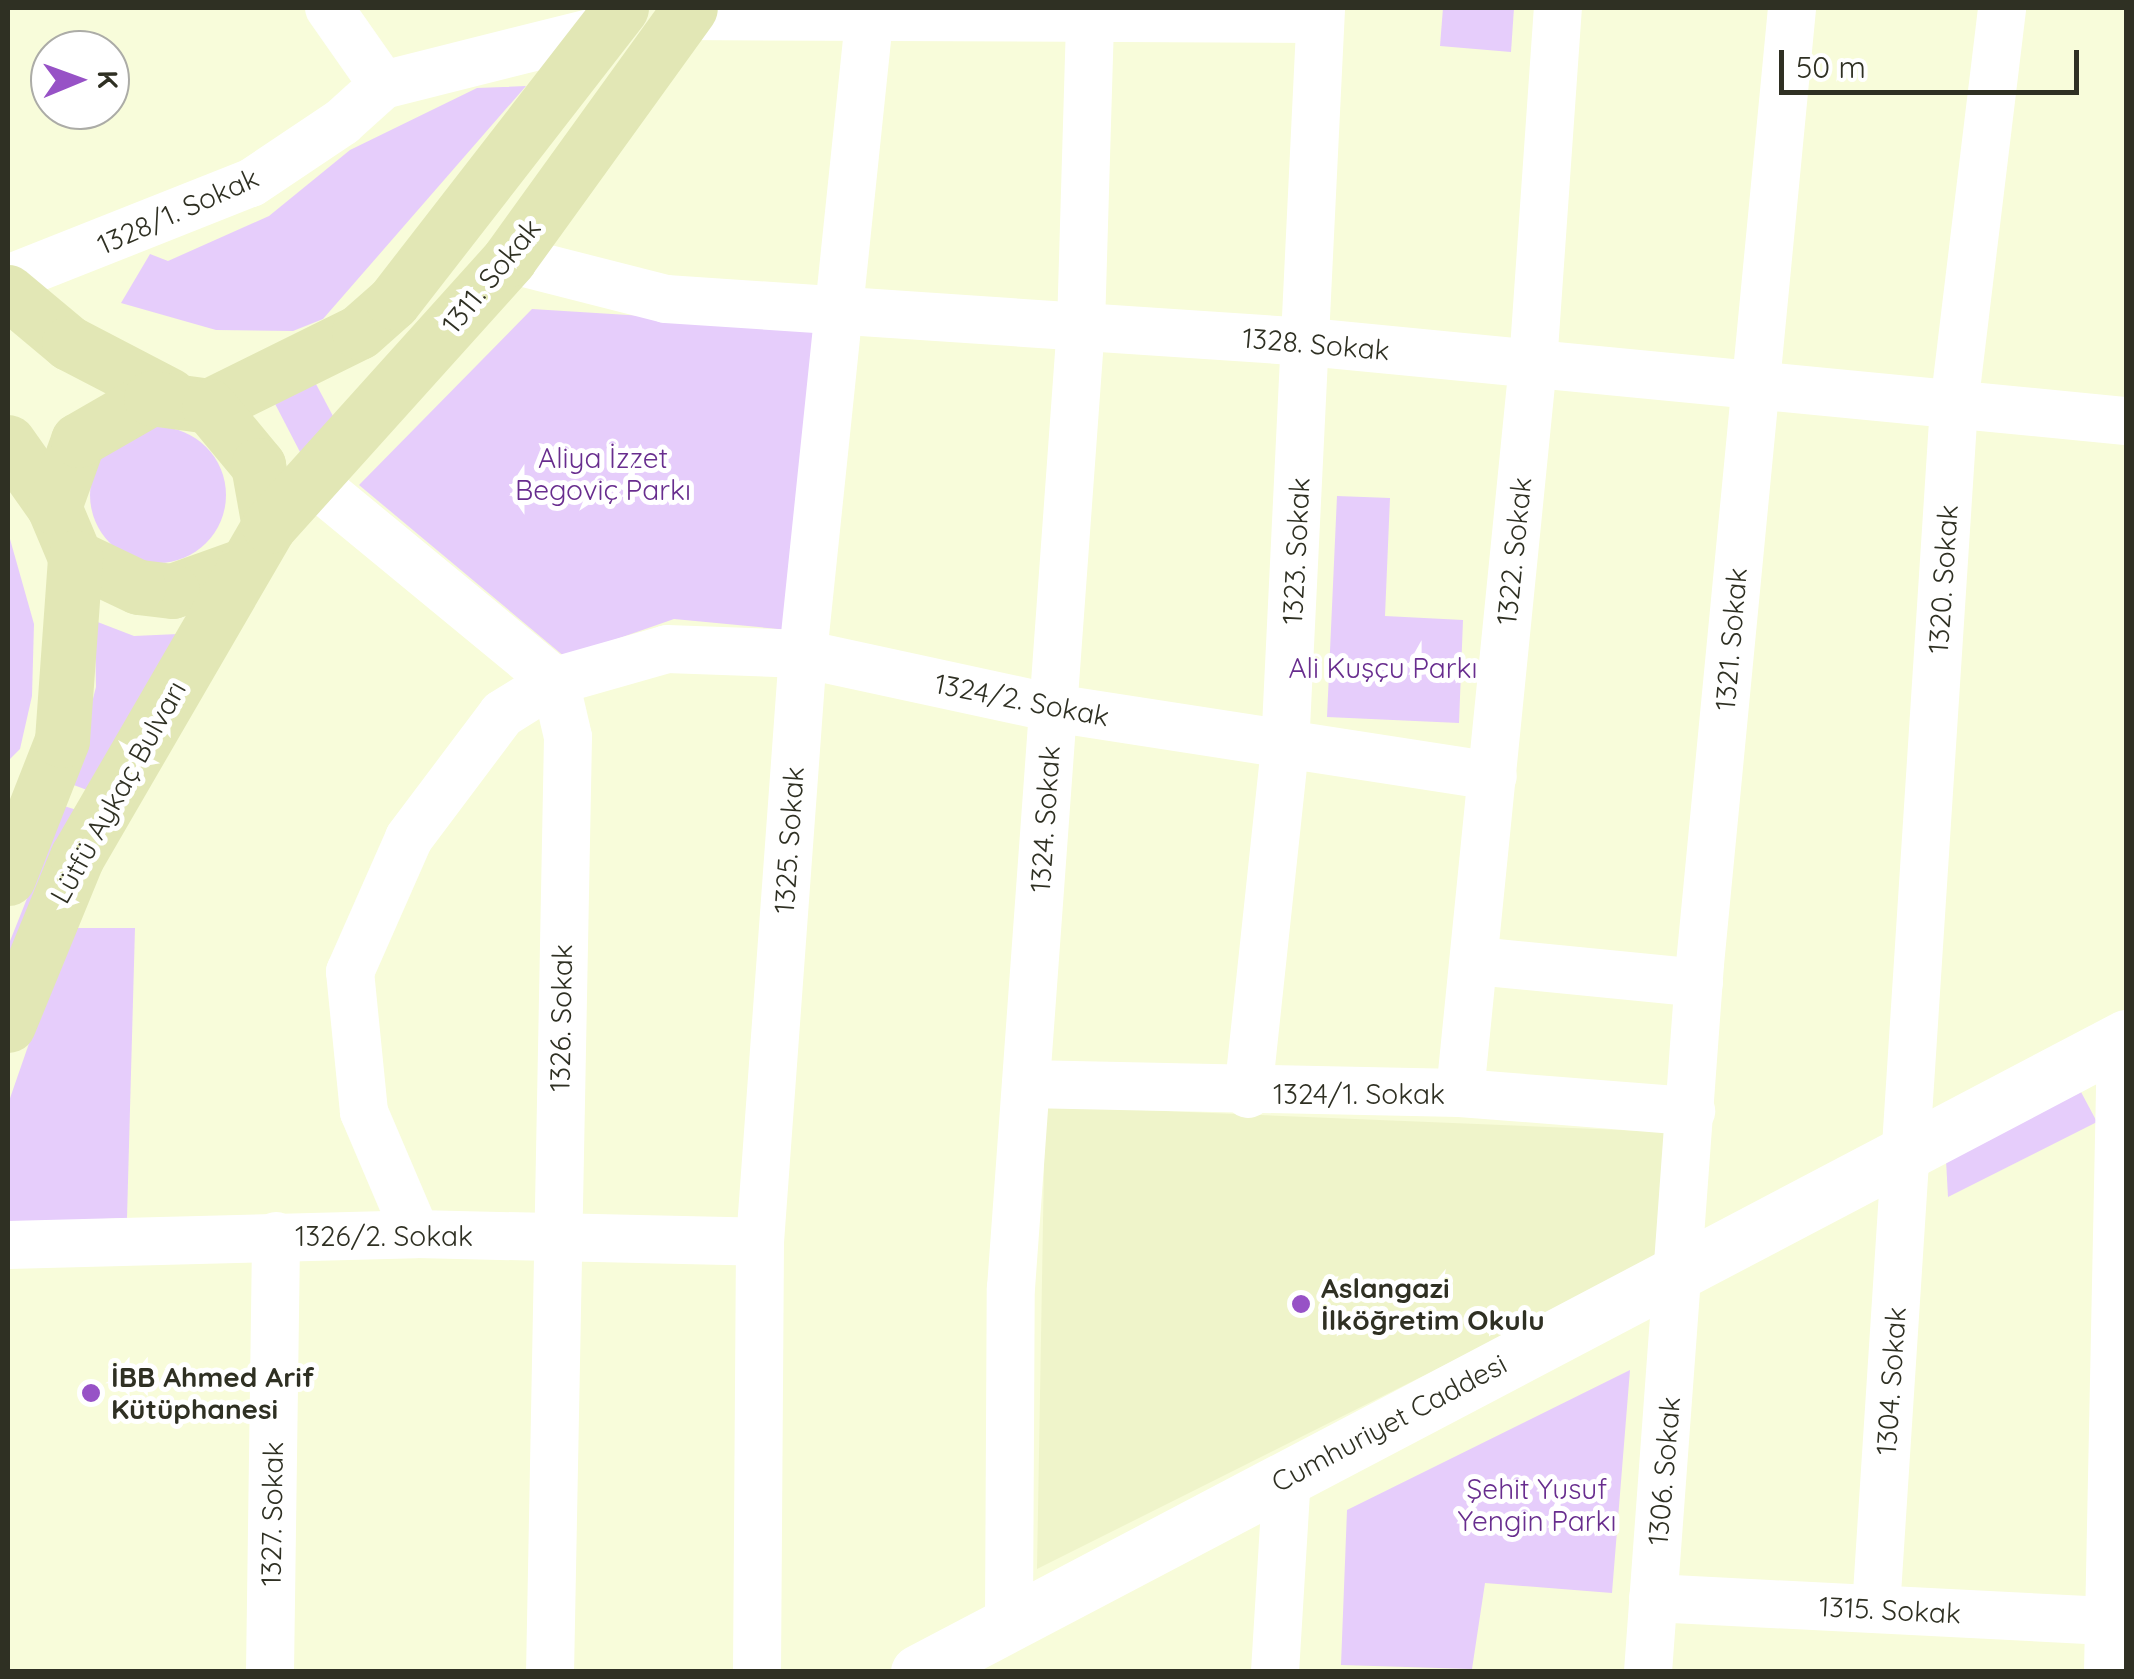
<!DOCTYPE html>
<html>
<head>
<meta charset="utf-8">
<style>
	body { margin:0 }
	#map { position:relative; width:2134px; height:1679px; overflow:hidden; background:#f8fcda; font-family:Quicksand,sans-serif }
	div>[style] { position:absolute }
	.built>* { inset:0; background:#eff4ca }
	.green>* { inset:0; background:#e6cdfb }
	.round { border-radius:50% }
	.street>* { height:48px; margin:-24px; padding:0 24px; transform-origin:24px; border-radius:24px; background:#fff }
	.secondary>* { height:55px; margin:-27.5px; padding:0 27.5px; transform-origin:27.5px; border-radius:27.5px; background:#fff }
	.primary>* { height:55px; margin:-27.5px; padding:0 27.5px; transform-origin:27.5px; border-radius:27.5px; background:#e2e7b5 }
	.dots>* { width:28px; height:28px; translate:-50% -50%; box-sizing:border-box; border:5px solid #fff; border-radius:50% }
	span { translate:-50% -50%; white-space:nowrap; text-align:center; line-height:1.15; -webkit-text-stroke:10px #fff; paint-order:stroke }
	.street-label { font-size:28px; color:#2f3023 }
	.park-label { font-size:28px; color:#682d8e }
	.poi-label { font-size:28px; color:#2f3023; font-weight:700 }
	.left { translate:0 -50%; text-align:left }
	.frame { position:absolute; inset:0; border:10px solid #2f3023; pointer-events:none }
	.north { position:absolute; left:30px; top:30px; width:100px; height:100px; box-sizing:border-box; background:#fff; border:2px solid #acaca7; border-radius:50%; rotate:89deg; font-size:28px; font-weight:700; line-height:40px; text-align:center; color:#2f3023 }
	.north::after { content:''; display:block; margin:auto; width:35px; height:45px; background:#9752c6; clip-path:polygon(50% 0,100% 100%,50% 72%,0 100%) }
	.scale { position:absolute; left:1779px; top:50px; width:300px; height:45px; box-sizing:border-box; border:5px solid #2f3023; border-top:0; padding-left:12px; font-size:30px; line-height:35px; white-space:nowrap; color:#2f3023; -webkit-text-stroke:8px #fff; paint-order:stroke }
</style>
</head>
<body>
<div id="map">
	<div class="built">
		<i style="clip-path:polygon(1045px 1106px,1668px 1132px,1657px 1259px,1037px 1569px)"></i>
	</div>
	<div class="green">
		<i style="clip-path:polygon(1443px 8px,1514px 8px,1511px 52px,1440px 46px)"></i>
		<i style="clip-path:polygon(526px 86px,323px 319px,293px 331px,216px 330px,121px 303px,150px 254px,168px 261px,269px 216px,350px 150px,477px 88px)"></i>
		<i style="clip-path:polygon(532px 309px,822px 327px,789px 630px,674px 619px,565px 657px,359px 485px)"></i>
		<i style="clip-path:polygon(316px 384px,334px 418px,300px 452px,272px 398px)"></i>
		<i class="round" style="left:90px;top:427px;width:136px;height:136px"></i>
		<i style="clip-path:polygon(1337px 496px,1390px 498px,1385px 616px,1463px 620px,1459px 723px,1327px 717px)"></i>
		<i style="clip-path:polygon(8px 532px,34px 624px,32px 696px,20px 749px,8px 761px)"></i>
		<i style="clip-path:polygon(95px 621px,134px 636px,178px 634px,95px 793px,71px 784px,96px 687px)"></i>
		<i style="clip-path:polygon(64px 806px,80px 811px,8px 984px,8px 946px)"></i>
		<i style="clip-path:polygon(69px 928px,135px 928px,127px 1218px,8px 1223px,8px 1104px)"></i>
		<i style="clip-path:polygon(2081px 1092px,2097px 1122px,1948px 1197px,1946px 1160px)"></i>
		<i style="clip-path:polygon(1630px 1370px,1612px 1593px,1485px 1583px,1472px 1669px,1341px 1665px,1347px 1510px)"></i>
	</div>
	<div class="street">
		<i style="left:682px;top:16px;width:638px;rotate:0.27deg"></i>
		<i style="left:383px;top:85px;width:226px;rotate:-14.1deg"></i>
		<i style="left:509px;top:259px;width:162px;rotate:14.3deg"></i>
		<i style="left:666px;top:299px;width:643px;rotate:3.83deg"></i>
		<i style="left:1308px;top:342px;width:822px;rotate:5.52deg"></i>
		<i style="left:8px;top:279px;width:261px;rotate:-21.6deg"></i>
		<i style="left:251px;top:183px;width:110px;rotate:-33.8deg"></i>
		<i style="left:342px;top:122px;width:55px;rotate:-42.1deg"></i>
		<i style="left:383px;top:85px;width:94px;rotate:-125deg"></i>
		<i style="left:312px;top:481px;width:315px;rotate:39.5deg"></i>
		<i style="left:555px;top:681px;width:57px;rotate:76.9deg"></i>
		<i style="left:568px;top:737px;width:935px;rotate:91.1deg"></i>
		<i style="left:1476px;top:961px;width:224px;rotate:5.6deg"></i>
		<i style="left:1026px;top:1084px;width:434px;rotate:1.2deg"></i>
		<i style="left:1460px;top:1093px;width:232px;rotate:4.5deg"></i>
		<i style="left:1460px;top:1093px;width:733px;rotate:-84.28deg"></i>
		<i style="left:1533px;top:364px;width:357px;rotate:-86deg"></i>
		<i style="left:1248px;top:1094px;width:348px;rotate:-83.9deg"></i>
		<i style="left:1285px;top:748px;width:741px;rotate:-87.21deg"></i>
		<i style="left:416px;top:1234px;width:133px;rotate:-113.1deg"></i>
		<i style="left:364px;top:1112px;width:141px;rotate:-95.7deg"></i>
		<i style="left:350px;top:972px;width:146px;rotate:-66.2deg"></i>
		<i style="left:409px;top:838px;width:155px;rotate:-53.1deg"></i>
		<i style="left:502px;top:714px;width:62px;rotate:-31.9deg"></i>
		<i style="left:555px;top:681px;width:116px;rotate:-15.9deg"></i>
		<i style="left:667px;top:649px;width:136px;rotate:2.1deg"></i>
		<i style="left:803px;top:654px;width:256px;rotate:12.2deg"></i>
		<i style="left:1053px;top:708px;width:445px;rotate:8.8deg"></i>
		<i style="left:8px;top:1245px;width:408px;rotate:-1.5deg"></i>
		<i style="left:416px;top:1234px;width:344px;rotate:1.3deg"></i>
		<i style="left:1653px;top:1598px;width:474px;rotate:2.9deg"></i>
		<i style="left:1876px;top:1609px;width:1206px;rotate:-86.29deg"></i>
		<i style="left:1954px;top:406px;width:401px;rotate:-83.1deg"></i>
		<i style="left:1009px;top:1621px;width:333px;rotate:-89.7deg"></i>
		<i style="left:1011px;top:1288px;width:965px;rotate:-85.84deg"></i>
		<i style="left:1081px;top:326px;width:310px;rotate:-88.3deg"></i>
		<i style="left:270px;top:1672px;width:436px;rotate:-89.2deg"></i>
		<i style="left:757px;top:1672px;width:430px;rotate:-89.6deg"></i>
		<i style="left:760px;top:1242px;width:590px;rotate:-85.82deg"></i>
		<i style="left:803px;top:654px;width:646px;rotate:-84.05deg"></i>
		<i style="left:1275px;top:1672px;width:196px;rotate:-86.5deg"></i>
		<i style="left:1648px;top:1672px;width:710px;rotate:-85.8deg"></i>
		<i style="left:1700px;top:964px;width:960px;rotate:-84.5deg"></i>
		<i style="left:2108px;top:1672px;width:632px;rotate:-88.82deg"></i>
	</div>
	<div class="secondary">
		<i style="left:918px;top:1672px;width:1365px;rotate:-27.73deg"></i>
	</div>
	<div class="primary">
		<i style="left:8px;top:292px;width:80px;rotate:39.9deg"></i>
		<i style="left:69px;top:343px;width:113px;rotate:27.5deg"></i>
		<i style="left:209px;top:406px;width:167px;rotate:-26.3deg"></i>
		<i style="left:359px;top:332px;width:45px;rotate:-41.4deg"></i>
		<i style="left:393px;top:302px;width:372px;rotate:-52.2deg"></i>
		<i style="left:8px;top:442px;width:80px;rotate:54.7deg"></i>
		<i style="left:242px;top:566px;width:74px;rotate:160.3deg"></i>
		<i style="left:172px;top:591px;width:34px;rotate:-173deg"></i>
		<i style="left:138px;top:587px;width:70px;rotate:-154.5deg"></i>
		<i style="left:75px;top:557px;width:54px;rotate:-112.8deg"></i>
		<i style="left:54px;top:507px;width:71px;rotate:-70.3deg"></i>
		<i style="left:78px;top:440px;width:84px;rotate:-29.9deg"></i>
		<i style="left:151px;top:398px;width:59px;rotate:7.9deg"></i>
		<i style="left:209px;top:406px;width:77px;rotate:50.3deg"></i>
		<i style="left:258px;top:465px;width:62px;rotate:79.8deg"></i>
		<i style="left:8px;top:878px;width:148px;rotate:-68.6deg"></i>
		<i style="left:62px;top:740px;width:183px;rotate:-85.9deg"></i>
		<i style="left:8px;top:1025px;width:182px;rotate:-67.7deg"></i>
		<i style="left:77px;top:857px;width:383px;rotate:-59.9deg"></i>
		<i style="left:269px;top:526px;width:359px;rotate:-48deg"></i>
		<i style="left:509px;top:259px;width:309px;rotate:-54.2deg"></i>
	</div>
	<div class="dots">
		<i style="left:1301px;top:1304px;background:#9752c6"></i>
		<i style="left:91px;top:1393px;background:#9752c6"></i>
	</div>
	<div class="street-label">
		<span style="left:178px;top:211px;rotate:-24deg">1328/1. Sokak</span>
		<span style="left:491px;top:276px;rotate:-51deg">1311. Sokak</span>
		<span style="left:1316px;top:344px;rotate:5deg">1328. Sokak</span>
		<span style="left:1296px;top:551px;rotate:-87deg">1323. Sokak</span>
		<span style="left:1514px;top:551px;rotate:-84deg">1322. Sokak</span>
		<span style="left:1943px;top:579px;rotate:-86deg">1320. Sokak</span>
		<span style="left:1731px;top:639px;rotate:-85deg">1321. Sokak</span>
		<span style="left:1022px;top:700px;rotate:11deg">1324/2. Sokak</span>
		<span style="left:118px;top:792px;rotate:-61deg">Lütfü Aykaç Bulvarı</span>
		<span style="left:1045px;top:819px;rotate:-86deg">1324. Sokak</span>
		<span style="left:789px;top:840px;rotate:-86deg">1325. Sokak</span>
		<span style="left:561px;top:1018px;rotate:-89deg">1326. Sokak</span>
		<span style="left:1359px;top:1094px">1324/1. Sokak</span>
		<span style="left:384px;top:1236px">1326/2. Sokak</span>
		<span style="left:1891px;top:1381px;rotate:-86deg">1304. Sokak</span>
		<span style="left:1389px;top:1423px;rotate:-28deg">Cumhuriyet Caddesi</span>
		<span style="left:1664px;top:1471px;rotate:-85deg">1306. Sokak</span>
		<span style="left:272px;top:1514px;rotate:-89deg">1327. Sokak</span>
		<span style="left:1890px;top:1610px;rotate:3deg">1315. Sokak</span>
	</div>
	<div class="park-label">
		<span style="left:603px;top:474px">Aliya İzzet<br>Begoviç Parkı</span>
		<span style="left:1383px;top:668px">Ali Kuşçu Parkı</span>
		<span style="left:1537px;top:1505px">Şehit Yusuf<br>Yengin Parkı</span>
	</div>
	<div class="poi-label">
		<span class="left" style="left:1321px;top:1304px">Aslangazi<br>İlköğretim Okulu</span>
		<span class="left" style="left:111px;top:1393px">İBB Ahmed Arif<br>Kütüphanesi</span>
	</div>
	<div class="frame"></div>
	<div class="north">K</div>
	<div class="scale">50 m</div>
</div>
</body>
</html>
